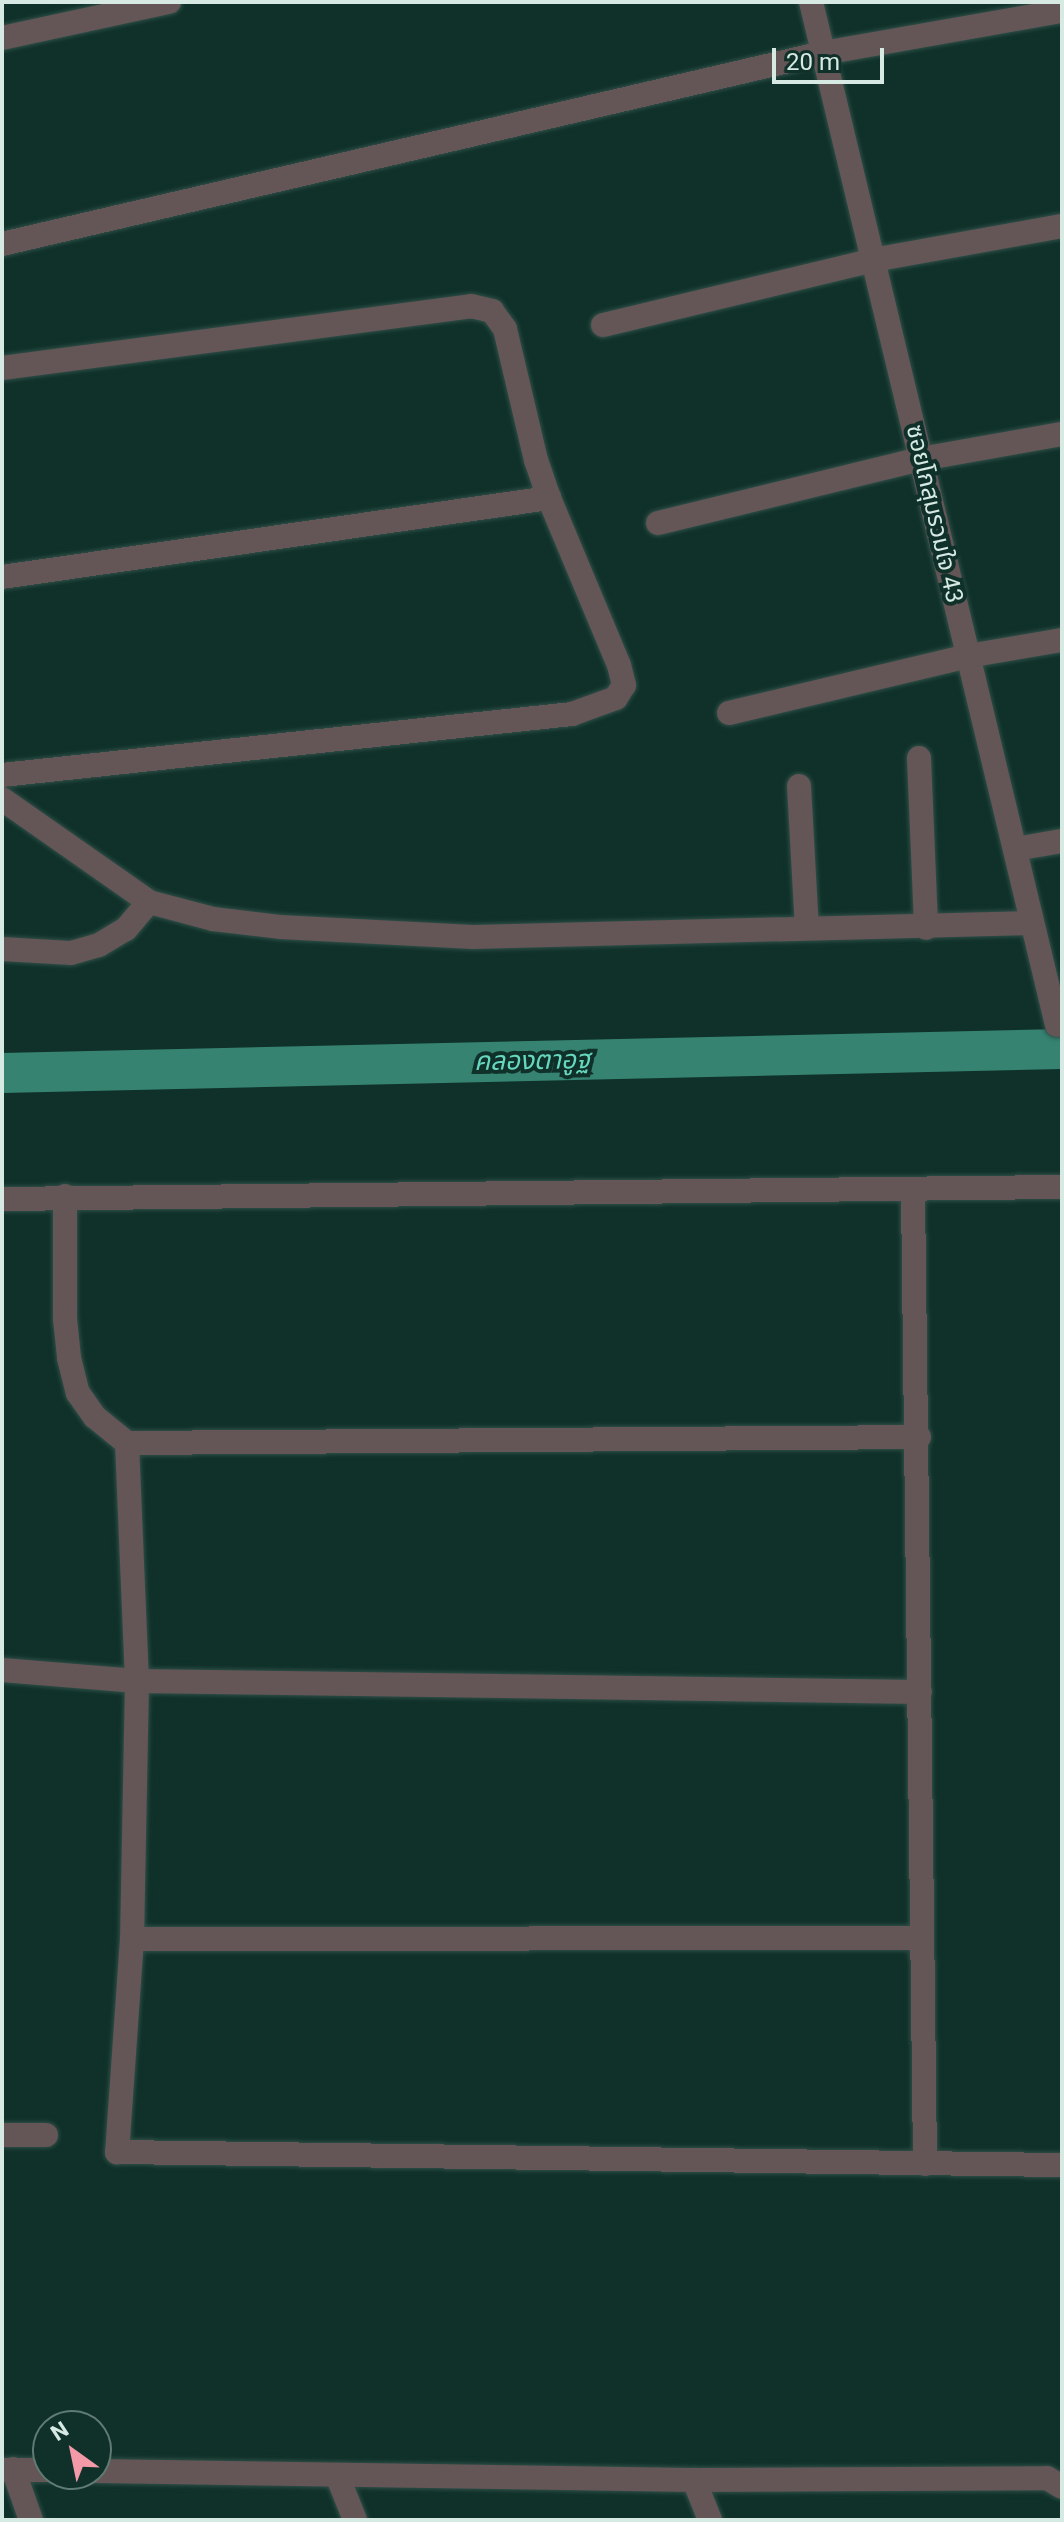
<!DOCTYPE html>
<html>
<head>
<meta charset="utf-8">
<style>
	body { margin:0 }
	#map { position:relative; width:1064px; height:2522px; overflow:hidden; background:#0f3129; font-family:Roboto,"Noto Sans Thai",sans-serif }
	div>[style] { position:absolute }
	.canal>* { height:40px; margin:-20px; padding:0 20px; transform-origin:20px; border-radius:20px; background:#368372 }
	.roads { filter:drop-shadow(0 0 2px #2f4e47) drop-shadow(0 0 2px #2f4e47) }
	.street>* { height:24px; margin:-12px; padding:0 12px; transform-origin:12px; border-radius:12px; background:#645657 }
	span { translate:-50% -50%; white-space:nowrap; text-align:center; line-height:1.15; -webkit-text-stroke:8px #0f3129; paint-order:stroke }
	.street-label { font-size:24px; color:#d6e9e3 }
	.water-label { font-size:26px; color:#67d8bf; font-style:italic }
	.frame { position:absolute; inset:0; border:4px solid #d6e9e3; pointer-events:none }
	.north { position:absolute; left:32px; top:2410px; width:80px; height:80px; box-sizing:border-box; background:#0f3129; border:2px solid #5f7b73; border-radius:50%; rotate:327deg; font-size:22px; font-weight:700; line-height:32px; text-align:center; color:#d6e9e3 }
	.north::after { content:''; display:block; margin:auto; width:28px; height:36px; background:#f39aa8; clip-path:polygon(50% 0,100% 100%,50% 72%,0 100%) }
	.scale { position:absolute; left:772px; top:48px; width:112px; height:36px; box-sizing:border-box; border:4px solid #d6e9e3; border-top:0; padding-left:10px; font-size:24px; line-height:28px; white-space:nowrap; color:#d6e9e3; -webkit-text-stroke:6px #0f3129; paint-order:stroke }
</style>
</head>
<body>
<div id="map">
	<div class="canal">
		<i style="left:2px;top:1073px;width:1060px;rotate:-1.3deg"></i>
	</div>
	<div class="roads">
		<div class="street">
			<i style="left:811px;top:2px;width:1052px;rotate:76.48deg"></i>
			<i style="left:2px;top:38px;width:171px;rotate:-12.2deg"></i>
			<i style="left:2px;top:244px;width:843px;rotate:-13.1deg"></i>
			<i style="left:823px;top:53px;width:243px;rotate:-10deg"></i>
			<i style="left:603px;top:325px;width:278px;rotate:-13.5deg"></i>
			<i style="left:873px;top:260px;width:192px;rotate:-10.2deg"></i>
			<i style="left:2px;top:368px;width:473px;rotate:-7.5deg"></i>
			<i style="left:471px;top:306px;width:22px;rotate:13deg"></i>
			<i style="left:492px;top:311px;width:22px;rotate:54deg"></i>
			<i style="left:505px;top:329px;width:135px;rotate:76.7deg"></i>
			<i style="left:536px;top:460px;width:40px;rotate:71.1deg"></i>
			<i style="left:549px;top:498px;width:181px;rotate:67.3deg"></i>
			<i style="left:619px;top:665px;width:21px;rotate:76deg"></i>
			<i style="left:624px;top:685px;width:15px;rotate:122deg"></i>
			<i style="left:616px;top:698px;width:47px;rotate:160deg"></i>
			<i style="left:572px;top:714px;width:573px;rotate:173.89deg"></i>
			<i style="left:658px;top:523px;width:271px;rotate:-13.7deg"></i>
			<i style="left:921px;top:459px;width:143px;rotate:-10.1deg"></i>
			<i style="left:2px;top:577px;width:553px;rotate:-8.22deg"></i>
			<i style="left:729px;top:713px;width:246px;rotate:-13.4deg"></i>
			<i style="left:968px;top:656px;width:95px;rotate:-9.7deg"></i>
			<i style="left:919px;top:758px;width:170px;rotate:87.6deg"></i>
			<i style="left:799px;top:786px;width:142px;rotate:86.8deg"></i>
			<i style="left:2px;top:799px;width:179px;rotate:35deg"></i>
			<i style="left:149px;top:902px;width:66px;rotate:14.9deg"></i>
			<i style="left:213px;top:919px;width:67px;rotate:6.8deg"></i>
			<i style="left:280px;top:927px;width:193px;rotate:3deg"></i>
			<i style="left:473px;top:937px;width:559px;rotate:-1.43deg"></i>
			<i style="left:1015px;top:849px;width:48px;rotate:-9.7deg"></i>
			<i style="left:2px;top:949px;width:69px;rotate:3.3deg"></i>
			<i style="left:71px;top:953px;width:29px;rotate:-16deg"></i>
			<i style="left:99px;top:945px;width:31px;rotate:-31deg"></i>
			<i style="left:126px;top:929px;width:35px;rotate:-50deg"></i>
			<i style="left:913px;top:1192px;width:972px;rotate:89.29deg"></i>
			<i style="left:65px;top:1196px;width:123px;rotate:90deg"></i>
			<i style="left:65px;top:1319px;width:39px;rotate:84deg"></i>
			<i style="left:69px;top:1358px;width:36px;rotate:76deg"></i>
			<i style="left:78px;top:1393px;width:29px;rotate:55deg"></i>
			<i style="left:95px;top:1417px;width:41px;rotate:39.1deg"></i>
			<i style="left:127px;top:1443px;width:792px;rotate:-0.43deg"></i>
			<i style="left:2px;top:1199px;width:1060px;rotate:-0.65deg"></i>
			<i style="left:127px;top:1443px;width:238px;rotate:87.6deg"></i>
			<i style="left:137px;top:1681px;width:258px;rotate:91.1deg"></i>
			<i style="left:132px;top:1939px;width:214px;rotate:94deg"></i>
			<i style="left:117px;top:2152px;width:945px;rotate:0.79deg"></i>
			<i style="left:2px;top:1670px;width:135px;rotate:4.7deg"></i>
			<i style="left:137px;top:1681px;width:783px;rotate:0.8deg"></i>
			<i style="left:132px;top:1939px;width:790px;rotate:-0.07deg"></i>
			<i style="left:2px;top:2135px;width:44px"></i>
			<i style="left:13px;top:2469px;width:54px;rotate:70.6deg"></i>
			<i style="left:2px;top:2470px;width:46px"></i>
			<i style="left:96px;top:2471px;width:598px;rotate:0.86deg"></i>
			<i style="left:694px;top:2480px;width:353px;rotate:-0.3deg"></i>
			<i style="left:1047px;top:2478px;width:17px;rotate:31deg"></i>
			<i style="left:337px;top:2475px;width:48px;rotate:68.2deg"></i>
			<i style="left:694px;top:2480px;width:43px;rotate:68.2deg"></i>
		</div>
	</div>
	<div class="street-label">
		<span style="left:934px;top:514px;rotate:77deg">ซอยโกสุมรวมใจ 43</span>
	</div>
	<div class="water-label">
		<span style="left:532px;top:1061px;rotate:-1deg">คลองตาอูฐ</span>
	</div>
	<div class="frame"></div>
	<div class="north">N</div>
	<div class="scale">20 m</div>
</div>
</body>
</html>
